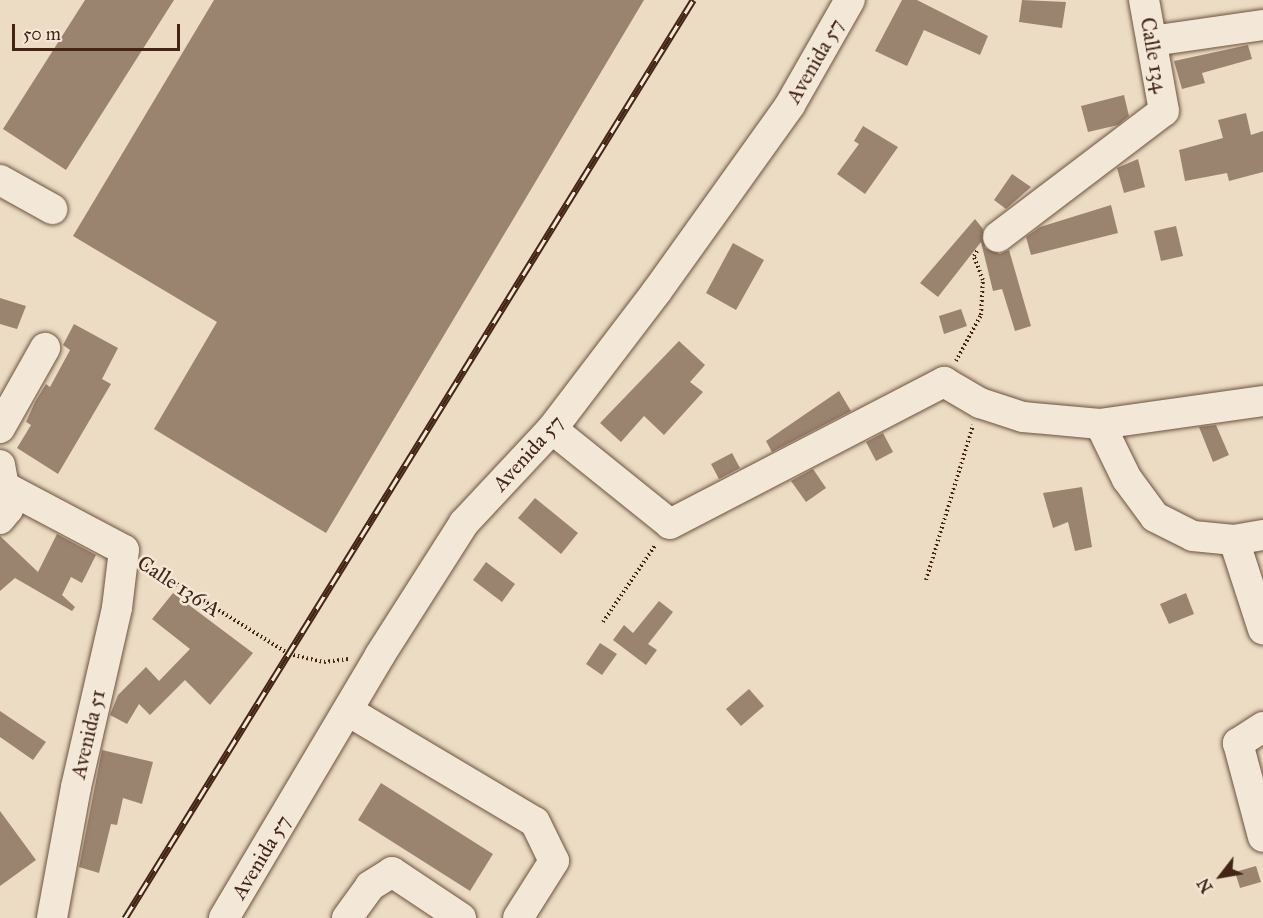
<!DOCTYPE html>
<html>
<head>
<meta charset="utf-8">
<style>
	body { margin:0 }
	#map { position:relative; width:1263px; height:918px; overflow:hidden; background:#ecdcc3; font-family:"IM FELL Great Primer",serif }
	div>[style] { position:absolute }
	.building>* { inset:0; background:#9b846f }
	.path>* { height:4px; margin-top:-2px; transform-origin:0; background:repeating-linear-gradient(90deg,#432415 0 1.5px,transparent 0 4.5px) }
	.roads { filter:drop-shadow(0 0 2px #6d5240) drop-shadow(0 0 2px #6d5240) }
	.minor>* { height:30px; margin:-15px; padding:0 15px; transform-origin:15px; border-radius:15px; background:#f3e8d8 }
	.rail>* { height:7px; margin-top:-3.5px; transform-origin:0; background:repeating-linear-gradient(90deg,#f3e8d8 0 14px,#432415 0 28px); box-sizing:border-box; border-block:2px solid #432415 }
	span { translate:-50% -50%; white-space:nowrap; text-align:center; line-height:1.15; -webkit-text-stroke:5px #f3e8d8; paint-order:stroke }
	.street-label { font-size:21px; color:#432415 }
	.north { position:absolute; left:1191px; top:846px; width:60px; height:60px; -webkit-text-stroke:4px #f3e8d8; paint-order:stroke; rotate:239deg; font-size:16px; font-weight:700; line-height:24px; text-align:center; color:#432415 }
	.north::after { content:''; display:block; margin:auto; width:21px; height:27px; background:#432415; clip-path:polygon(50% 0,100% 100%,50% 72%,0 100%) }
	.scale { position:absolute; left:12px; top:24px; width:168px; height:27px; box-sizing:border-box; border:3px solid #432415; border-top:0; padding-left:8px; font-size:18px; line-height:21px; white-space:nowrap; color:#432415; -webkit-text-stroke:4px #f3e8d8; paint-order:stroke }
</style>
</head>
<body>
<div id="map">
	<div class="building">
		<i style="clip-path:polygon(85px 0,174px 0,66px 170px,3px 129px)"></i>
		<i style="clip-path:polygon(214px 0,644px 0,326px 533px,154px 429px,217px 322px,73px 236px)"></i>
		<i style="clip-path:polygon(902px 0,917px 0,988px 36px,980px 55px,924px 30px,907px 66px,875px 51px)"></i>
		<i style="clip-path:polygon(1022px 0,1066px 2px,1062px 28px,1019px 22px)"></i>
		<i style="clip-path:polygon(1248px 45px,1252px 59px,1202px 73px,1205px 83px,1182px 89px,1174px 61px)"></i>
		<i style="clip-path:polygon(1124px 95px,1129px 116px,1118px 125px,1088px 132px,1081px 106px)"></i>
		<i style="clip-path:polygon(1246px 113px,1251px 135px,1263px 131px,1263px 172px,1229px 181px,1227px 173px,1185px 181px,1179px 150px,1223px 138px,1218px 120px)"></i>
		<i style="clip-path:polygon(863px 126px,898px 147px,865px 194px,837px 174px,859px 144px,854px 141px)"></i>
		<i style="clip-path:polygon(1138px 159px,1145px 187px,1124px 193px,1117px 168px)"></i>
		<i style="clip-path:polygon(1012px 174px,1031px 187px,1006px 209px,994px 200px)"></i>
		<i style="clip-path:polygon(1111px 205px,1118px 233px,1031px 255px,1026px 237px,1040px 227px)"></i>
		<i style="clip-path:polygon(975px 219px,983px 229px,985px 248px,1000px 254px,1009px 250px,1031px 326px,1015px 331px,1002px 289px,993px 291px,981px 242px,938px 297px,920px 283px)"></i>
		<i style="clip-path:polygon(1176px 226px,1183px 256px,1161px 261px,1154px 231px)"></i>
		<i style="clip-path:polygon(733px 243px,764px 260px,736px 310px,706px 293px)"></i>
		<i style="clip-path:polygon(0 298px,26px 306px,17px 329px,0 324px)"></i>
		<i style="clip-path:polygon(961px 309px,967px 326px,944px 334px,939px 316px)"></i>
		<i style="clip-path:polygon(74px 324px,118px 348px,102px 379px,111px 384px,58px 474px,17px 448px,31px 425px,26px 422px,35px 402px,46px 384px,50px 387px,70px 350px,63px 345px)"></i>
		<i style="clip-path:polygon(679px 341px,705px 365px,690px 382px,703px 392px,664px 435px,644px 416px,621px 442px,600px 423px)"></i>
		<i style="clip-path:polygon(839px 391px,851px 411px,772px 452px,766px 441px)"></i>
		<i style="clip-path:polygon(1216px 425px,1229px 455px,1213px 462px,1199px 427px)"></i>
		<i style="clip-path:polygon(883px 433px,893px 452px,876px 461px,866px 442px)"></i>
		<i style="clip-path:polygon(732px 453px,740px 468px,719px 479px,711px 464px)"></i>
		<i style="clip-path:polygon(813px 469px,826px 488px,806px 502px,791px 481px)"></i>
		<i style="clip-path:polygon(1082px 487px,1092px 547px,1075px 551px,1068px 522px,1053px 528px,1043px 493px)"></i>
		<i style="clip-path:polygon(535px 498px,578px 533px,561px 554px,518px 518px)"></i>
		<i style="clip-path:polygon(57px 534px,96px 555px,82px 583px,71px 577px,62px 595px,75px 607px,72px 611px,15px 578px,0 591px,0 536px,38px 572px)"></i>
		<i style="clip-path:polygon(486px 562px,515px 584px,502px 602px,473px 580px)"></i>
		<i style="clip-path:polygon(173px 593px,253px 653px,210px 705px,185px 680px,150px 715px,139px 704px,127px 724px,110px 715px,118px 695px,146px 667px,159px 681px,190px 649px,152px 619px)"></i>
		<i style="clip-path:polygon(1186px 593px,1194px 614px,1169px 624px,1160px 604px)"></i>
		<i style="clip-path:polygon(659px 601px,673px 612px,648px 644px,657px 650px,646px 665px,613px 640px,624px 625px,633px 633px)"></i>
		<i style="clip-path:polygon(600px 643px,617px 654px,602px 675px,586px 664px)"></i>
		<i style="clip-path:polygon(749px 689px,764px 706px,741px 726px,726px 709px)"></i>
		<i style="clip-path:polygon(0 711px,46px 742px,33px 760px,0 737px)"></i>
		<i style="clip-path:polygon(102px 750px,153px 762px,142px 804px,123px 798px,117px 825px,111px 824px,99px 873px,79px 867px)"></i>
		<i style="clip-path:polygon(381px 783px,493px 854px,470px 891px,358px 820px)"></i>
		<i style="clip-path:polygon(0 811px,36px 860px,0 886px)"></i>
		<i style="clip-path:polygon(1256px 866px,1261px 882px,1240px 888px,1235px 872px)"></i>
	</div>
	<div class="path">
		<i style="left:956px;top:361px;width:52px;rotate:-61.5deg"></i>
		<i style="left:981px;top:315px;width:35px;rotate:-87deg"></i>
		<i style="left:983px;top:280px;width:26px;rotate:-111deg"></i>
		<i style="left:974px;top:256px;width:6px;rotate:-59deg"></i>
		<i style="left:146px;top:565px;width:168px;rotate:31.9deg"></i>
		<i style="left:289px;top:654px;width:36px;rotate:13deg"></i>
		<i style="left:324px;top:662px;width:25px;rotate:-7deg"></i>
		<i style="left:926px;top:580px;width:162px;rotate:-73.1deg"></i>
		<i style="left:603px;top:622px;width:94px;rotate:-55.8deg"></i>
	</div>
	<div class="roads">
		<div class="minor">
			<i style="left:1152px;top:41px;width:112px;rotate:-8.2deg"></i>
			<i style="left:0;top:180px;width:60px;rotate:29.1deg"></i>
			<i style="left:998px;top:237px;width:208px;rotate:-37.2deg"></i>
			<i style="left:1164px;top:111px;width:113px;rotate:-100.2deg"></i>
			<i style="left:1100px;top:424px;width:61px;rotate:63.9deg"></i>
			<i style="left:1127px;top:479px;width:47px;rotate:53.6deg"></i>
			<i style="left:1155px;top:517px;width:42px;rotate:26.6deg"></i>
			<i style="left:1193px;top:536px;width:41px;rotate:5.6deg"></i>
			<i style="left:1234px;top:540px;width:29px;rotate:-10deg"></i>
			<i style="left:0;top:428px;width:92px;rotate:-60.6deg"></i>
			<i style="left:552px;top:429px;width:151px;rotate:38.8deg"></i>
			<i style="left:670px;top:524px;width:309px;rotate:-27.4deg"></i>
			<i style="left:944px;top:382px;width:42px;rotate:30.3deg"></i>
			<i style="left:980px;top:403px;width:45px;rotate:18deg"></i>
			<i style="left:1023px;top:417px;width:77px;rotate:5.2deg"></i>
			<i style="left:1100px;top:424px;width:165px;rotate:-8deg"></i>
			<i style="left:0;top:465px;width:45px;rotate:79.7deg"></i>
			<i style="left:8px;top:509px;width:13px;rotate:129deg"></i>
			<i style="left:7px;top:488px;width:132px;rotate:27.9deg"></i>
			<i style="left:124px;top:550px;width:58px;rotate:96.9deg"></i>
			<i style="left:117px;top:608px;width:184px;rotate:102.9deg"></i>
			<i style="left:76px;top:787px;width:133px;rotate:100.4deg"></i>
			<i style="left:1234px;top:540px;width:94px;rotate:72deg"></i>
			<i style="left:348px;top:711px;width:217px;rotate:30.7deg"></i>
			<i style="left:535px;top:822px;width:43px;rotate:64deg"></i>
			<i style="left:554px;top:861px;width:67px;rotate:122.3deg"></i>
			<i style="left:1263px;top:727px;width:30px;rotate:147deg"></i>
			<i style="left:1238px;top:743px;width:97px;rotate:75.1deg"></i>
			<i style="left:224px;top:918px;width:306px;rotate:-59.3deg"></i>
			<i style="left:380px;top:655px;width:156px;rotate:-57.5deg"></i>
			<i style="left:464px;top:523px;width:129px;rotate:-46.9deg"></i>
			<i style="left:552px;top:429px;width:173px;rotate:-52.7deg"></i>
			<i style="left:657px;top:291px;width:229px;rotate:-54.4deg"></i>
			<i style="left:790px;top:105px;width:121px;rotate:-60.3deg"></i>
			<i style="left:347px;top:918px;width:39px;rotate:-54deg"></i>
			<i style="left:370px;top:886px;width:26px;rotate:-32deg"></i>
			<i style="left:392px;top:872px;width:83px;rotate:33.7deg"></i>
		</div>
	</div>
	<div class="rail">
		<i style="left:125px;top:918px;width:1080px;rotate:-58.25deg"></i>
	</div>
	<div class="street-label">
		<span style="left:1154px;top:55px;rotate:80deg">Calle 134</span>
		<span style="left:815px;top:61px;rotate:-60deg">Avenida 57</span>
		<span style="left:528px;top:453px;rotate:-48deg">Avenida 57</span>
		<span style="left:179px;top:586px;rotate:33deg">Calle 136 A</span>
		<span style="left:88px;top:734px;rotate:-77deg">Avenida 51</span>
		<span style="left:261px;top:857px;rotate:-59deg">Avenida 57</span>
	</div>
	<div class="north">N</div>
	<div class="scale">50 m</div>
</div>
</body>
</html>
